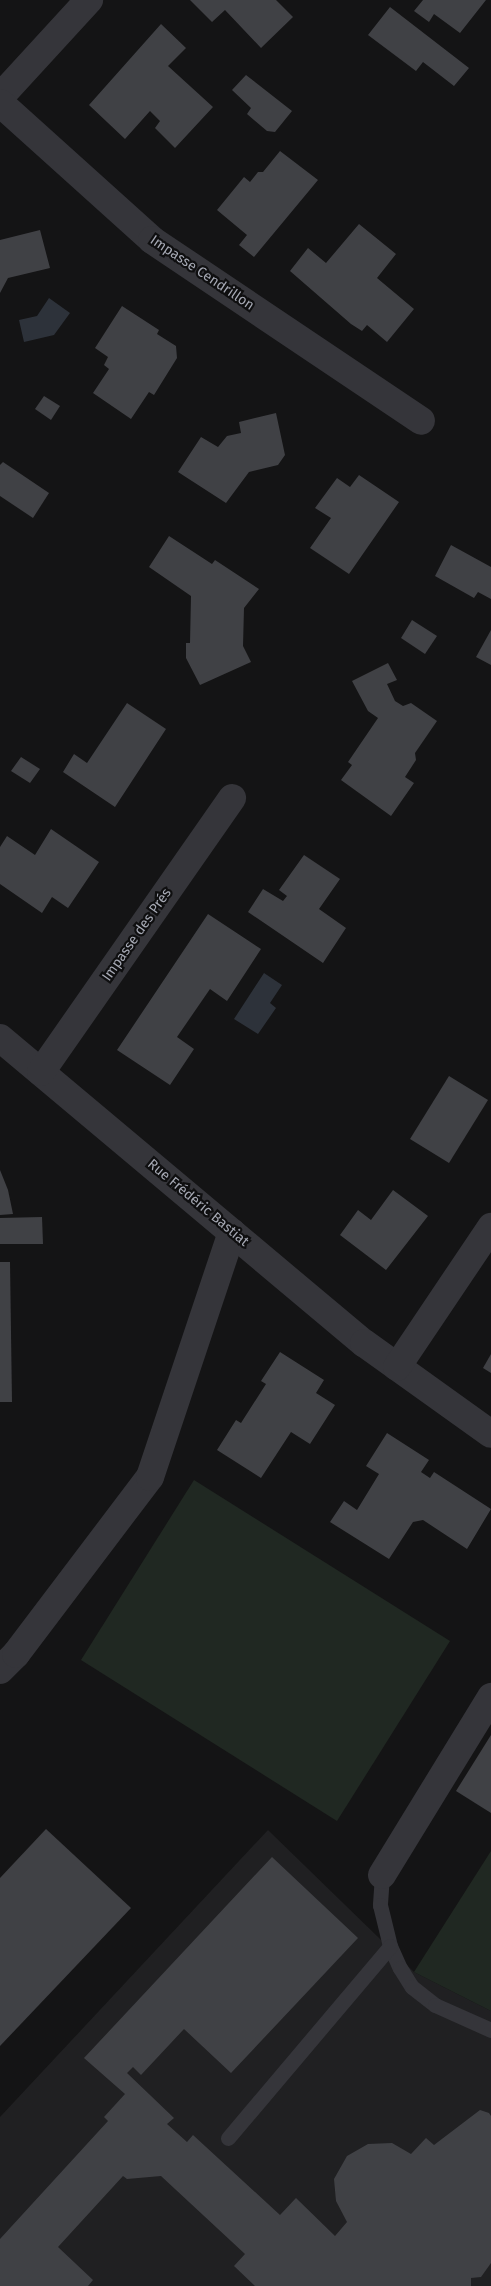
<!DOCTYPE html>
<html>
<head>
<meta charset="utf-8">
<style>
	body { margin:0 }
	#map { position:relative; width:491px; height:2286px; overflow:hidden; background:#141415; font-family:"Fira Sans",sans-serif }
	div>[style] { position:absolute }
	.built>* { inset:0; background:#202022 }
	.green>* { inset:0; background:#202822 }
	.water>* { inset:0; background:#2d323a }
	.building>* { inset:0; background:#404145 }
	.lane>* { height:15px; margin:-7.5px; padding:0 7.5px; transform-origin:7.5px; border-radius:7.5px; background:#35353a }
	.street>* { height:28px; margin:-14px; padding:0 14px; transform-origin:14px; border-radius:14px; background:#35353a }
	span { translate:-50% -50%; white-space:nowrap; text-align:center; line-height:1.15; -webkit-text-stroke:4.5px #0f0f10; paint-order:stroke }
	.street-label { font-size:14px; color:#a6a9b4 }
</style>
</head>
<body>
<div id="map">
	<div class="built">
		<i style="clip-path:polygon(268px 1830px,414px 1972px,491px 2011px,491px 2286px,0 2286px,0 2117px)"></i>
	</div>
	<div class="green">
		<i style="clip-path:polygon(194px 1480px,450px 1641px,337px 1821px,81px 1660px)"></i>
		<i style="clip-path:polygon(491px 1851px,491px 2011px,414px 1972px)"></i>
	</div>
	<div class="water">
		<i style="clip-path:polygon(49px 298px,70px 313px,54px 335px,24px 342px,19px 320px,37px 316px)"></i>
		<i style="clip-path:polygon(264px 973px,282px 985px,270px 1003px,276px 1008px,258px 1034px,234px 1019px)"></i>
	</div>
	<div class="building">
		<i style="clip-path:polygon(190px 0,276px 0,293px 17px,261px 48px,225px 10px,212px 22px)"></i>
		<i style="clip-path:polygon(423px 0,486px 0,460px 33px,434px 14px,429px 22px,414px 11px)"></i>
		<i style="clip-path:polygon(390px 7px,469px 68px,454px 86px,423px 62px,416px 71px,368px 35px)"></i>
		<i style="clip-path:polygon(161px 24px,186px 48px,168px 66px,213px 107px,175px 148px,155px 128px,160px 121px,150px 111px,125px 139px,89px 105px)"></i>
		<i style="clip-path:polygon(246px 75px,292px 111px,275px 132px,267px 131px,247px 114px,251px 108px,232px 90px)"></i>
		<i style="clip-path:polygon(280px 151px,318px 180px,254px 257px,239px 245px,247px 235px,217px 210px,244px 177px,250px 182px,258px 172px,263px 172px)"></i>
		<i style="clip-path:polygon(359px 224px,396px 254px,377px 278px,414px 309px,387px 342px,367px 325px,362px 331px,351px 324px,290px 271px,308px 248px,326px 263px)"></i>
		<i style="clip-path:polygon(40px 230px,50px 268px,8px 278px,0 293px,0 240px)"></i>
		<i style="clip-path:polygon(122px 306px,159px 330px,157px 334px,176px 346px,177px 358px,154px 395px,149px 392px,131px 419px,93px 393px,109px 369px,104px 365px,108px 357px,95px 348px)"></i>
		<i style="clip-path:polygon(44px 396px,60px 406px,51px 420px,35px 409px)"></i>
		<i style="clip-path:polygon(276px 413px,285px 455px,278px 465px,249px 472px,226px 503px,178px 472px,201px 437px,218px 447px,227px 436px,241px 433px,239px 422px)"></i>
		<i style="clip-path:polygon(3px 462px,49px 493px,33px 518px,0 496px,0 465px)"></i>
		<i style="clip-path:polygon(359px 475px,399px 502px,349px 574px,310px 548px,331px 518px,315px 508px,337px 478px,350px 487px)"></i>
		<i style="clip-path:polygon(169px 536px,212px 564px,215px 560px,259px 589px,244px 608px,243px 646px,251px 662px,200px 685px,186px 658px,186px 643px,190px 643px,191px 596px,149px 567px)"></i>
		<i style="clip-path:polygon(451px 545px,491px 567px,491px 599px,478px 592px,474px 598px,435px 576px)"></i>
		<i style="clip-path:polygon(412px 620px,437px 636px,425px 654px,401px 638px)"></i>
		<i style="clip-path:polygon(491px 630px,491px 665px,476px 657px)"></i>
		<i style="clip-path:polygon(388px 663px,397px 680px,387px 684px,395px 701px,403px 706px,411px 703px,437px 721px,415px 753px,416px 760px,405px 777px,414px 783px,391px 816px,341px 780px,352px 765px,348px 762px,378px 718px,368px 711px,352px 681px)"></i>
		<i style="clip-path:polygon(127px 703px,166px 729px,115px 807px,63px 772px,74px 754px,87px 763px)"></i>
		<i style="clip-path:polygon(21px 757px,40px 769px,30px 783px,11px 771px)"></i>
		<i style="clip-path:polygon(51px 829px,99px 862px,68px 908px,52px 897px,42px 913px,0 884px,0 847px,7px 836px,35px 855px)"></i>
		<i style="clip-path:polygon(304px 855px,340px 879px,319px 909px,346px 928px,323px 963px,248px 912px,263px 889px,283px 901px,287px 896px,279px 890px)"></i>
		<i style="clip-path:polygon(208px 914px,261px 949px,227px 1001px,210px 989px,177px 1037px,194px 1049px,170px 1085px,117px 1050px)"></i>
		<i style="clip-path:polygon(449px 1076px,488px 1100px,449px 1163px,410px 1139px)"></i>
		<i style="clip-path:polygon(0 1170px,8px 1190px,13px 1214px,0 1215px)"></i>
		<i style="clip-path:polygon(393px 1190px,428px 1216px,386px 1270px,340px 1235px,358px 1210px,371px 1220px)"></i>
		<i style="clip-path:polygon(42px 1217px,43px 1244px,0 1244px,0 1218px)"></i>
		<i style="clip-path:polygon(0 1262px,10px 1262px,12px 1402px,0 1402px)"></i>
		<i style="clip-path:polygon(280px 1352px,324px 1380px,316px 1393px,335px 1405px,310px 1444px,291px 1432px,261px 1478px,217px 1450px,236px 1420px,241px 1423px,266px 1384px,261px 1381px)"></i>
		<i style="clip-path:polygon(491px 1354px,491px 1373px,483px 1368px)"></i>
		<i style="clip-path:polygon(387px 1433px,429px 1460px,421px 1472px,430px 1478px,434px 1472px,491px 1509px,467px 1549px,423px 1520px,413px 1522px,389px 1559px,330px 1522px,344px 1501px,357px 1510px,379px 1474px,366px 1466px)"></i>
		<i style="clip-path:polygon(491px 1735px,491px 1813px,456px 1791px)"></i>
		<i style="clip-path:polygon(46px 1829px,131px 1908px,0 2046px,0 1878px)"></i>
		<i style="clip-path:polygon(272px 1857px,358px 1938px,231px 2073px,184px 2029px,141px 2075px,133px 2067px,127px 2073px,174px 2118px,167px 2124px,187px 2142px,193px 2135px,280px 2215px,296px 2198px,335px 2236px,347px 2222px,336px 2201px,334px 2179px,347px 2156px,368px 2144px,392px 2143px,411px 2154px,426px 2138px,434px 2145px,480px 2110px,489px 2113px,491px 2116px,491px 2263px,481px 2277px,471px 2278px,471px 2286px,255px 2286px,234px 2266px,245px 2254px,161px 2176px,127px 2179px,123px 2176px,58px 2247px,93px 2280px,88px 2286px,0 2286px,0 2239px,108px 2121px,104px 2117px,125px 2094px,84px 2058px)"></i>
	</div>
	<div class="lane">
		<i style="left:382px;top:1875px;width:30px;rotate:94deg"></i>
		<i style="left:380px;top:1905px;width:42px;rotate:76.3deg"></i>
		<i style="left:390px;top:1946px;width:24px;rotate:66deg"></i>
		<i style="left:400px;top:1968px;width:22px;rotate:58deg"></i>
		<i style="left:412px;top:1987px;width:29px;rotate:38deg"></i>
		<i style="left:435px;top:2005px;width:61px;rotate:24.1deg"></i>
		<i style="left:228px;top:2138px;width:251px;rotate:-49.8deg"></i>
	</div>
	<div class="street">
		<i style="left:0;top:97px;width:132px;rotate:-47.5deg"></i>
		<i style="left:0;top:103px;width:205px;rotate:42deg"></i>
		<i style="left:152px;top:240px;width:324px;rotate:33.9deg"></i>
		<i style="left:0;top:1038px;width:475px;rotate:40deg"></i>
		<i style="left:364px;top:1343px;width:156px;rotate:35.6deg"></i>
		<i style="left:41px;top:1072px;width:334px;rotate:-55.1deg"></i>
		<i style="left:397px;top:1367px;width:169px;rotate:-56.1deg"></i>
		<i style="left:0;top:1670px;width:23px;rotate:-45deg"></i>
		<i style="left:16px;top:1654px;width:222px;rotate:-52.9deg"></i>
		<i style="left:150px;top:1477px;width:258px;rotate:-71.5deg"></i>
		<i style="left:382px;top:1875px;width:209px;rotate:-58.5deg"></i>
	</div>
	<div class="street-label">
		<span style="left:202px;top:273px;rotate:34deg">Impasse Cendrillon</span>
		<span style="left:137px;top:935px;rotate:-55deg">Impasse des Prés</span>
		<span style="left:198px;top:1203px;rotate:40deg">Rue Frédéric Bastiat</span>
	</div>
</div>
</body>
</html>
